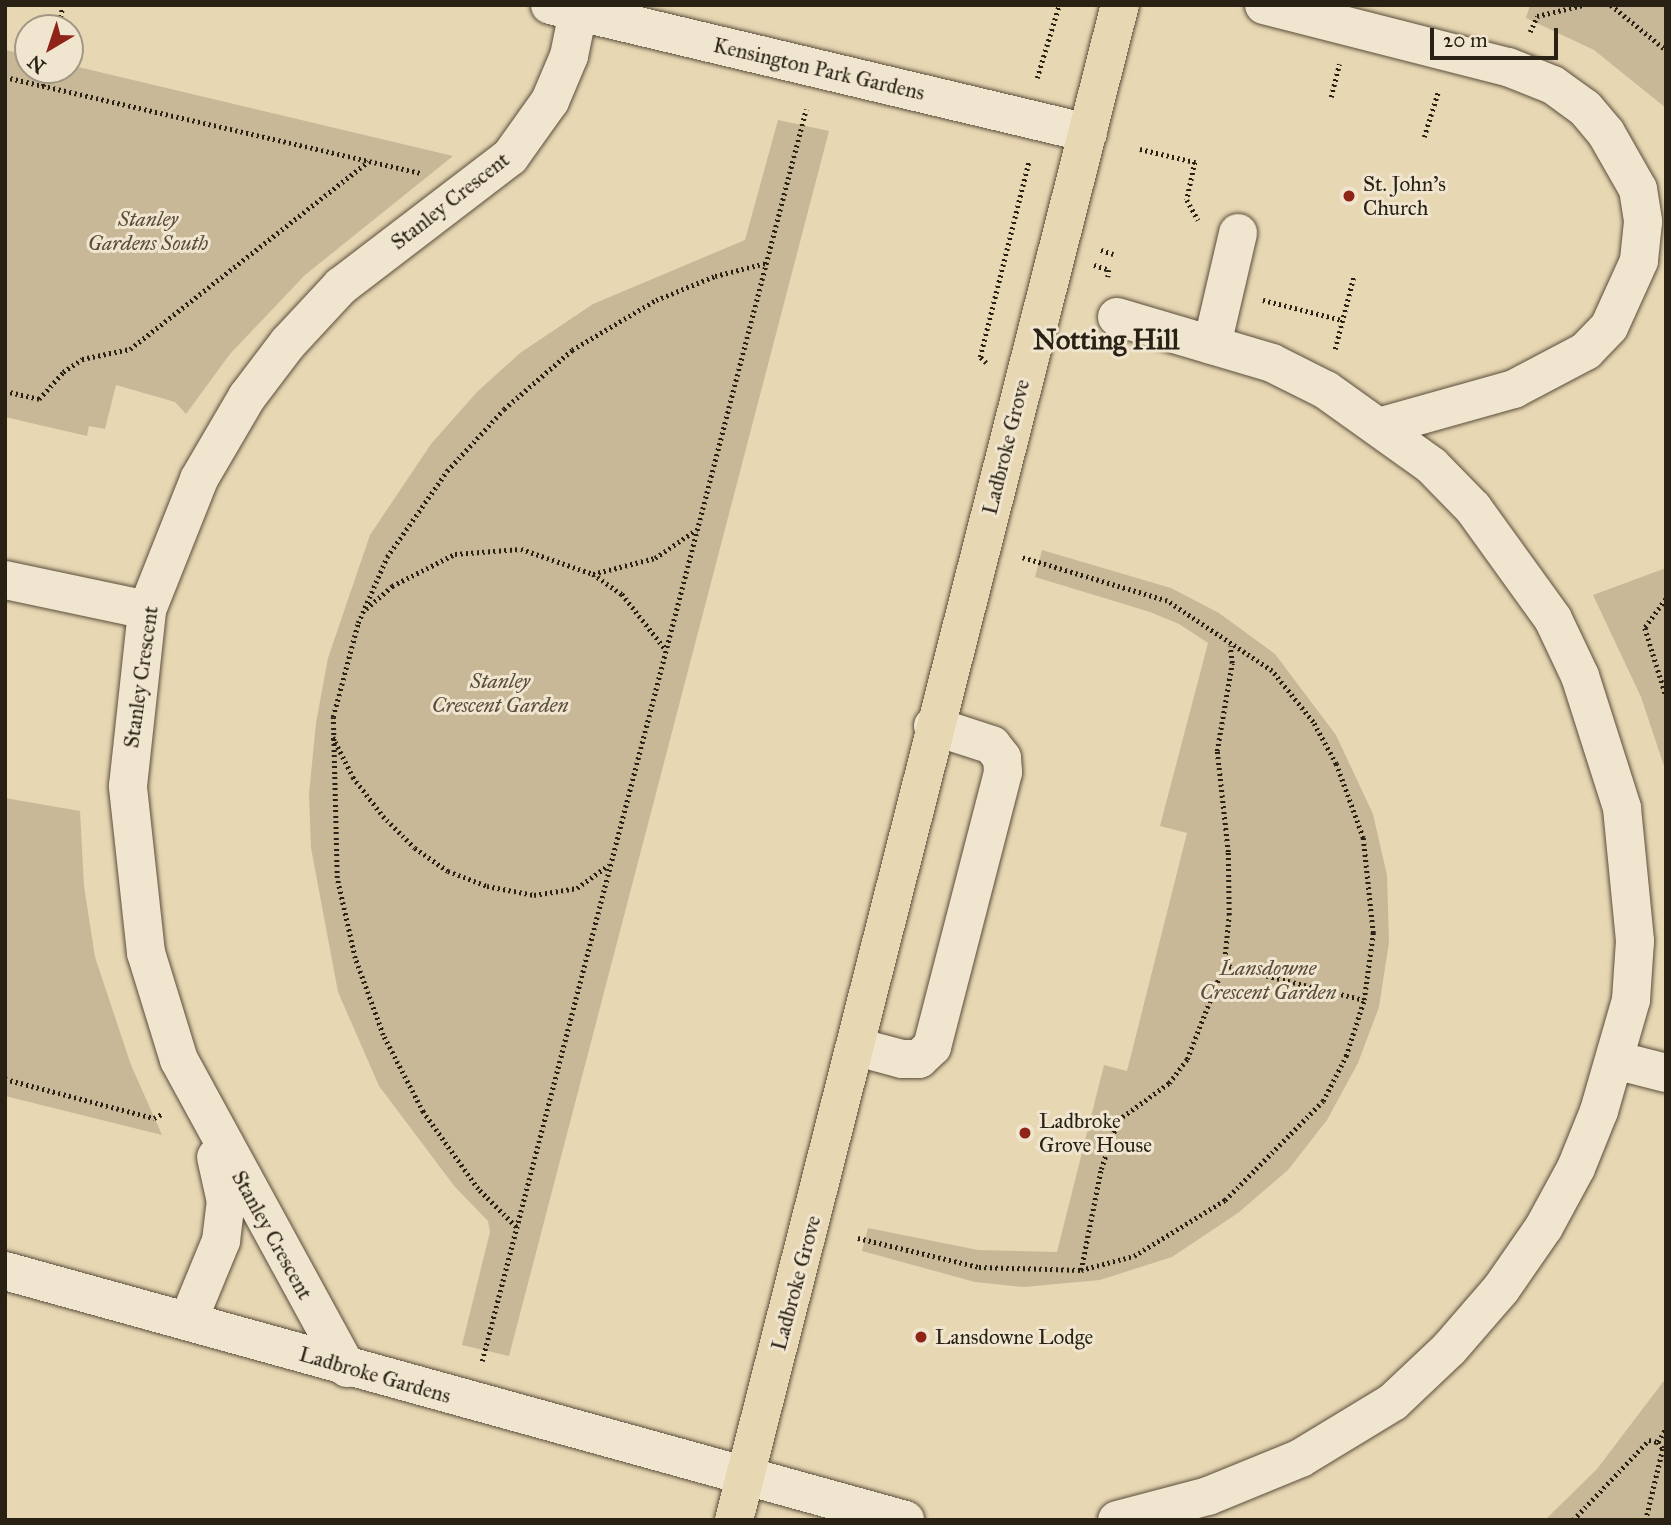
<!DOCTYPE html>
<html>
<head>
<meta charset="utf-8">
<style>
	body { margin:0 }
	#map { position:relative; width:1671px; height:1525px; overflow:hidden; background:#e8d7b3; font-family:"IM FELL Great Primer",serif }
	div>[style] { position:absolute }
	.green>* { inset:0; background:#c8b898 }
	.path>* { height:4.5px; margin-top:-2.25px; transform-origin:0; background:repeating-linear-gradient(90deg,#2a2115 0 2px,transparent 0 5.5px) }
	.roads { filter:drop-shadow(0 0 2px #5a4e3c) drop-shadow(0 0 2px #5a4e3c) }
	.minor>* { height:38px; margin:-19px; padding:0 19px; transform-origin:19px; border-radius:19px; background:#f0e5ce }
	.major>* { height:38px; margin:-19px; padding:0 19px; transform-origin:19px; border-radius:19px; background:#e8d7b3 }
	.dots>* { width:19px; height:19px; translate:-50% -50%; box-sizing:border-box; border:4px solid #f0e5ce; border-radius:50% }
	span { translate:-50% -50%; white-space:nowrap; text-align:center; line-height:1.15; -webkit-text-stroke:6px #f0e5ce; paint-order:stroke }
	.street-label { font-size:21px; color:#2a2115 }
	.poi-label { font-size:21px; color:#2a2115 }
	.left { translate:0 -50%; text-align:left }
	.park-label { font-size:21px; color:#594e3c; font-style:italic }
	.district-label { font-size:28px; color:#2a2115; font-weight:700 }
	.frame { position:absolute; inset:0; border:7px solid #2a2115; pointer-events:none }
	.north { position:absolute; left:14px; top:14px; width:70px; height:70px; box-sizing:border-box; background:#f0e5ce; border:2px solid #a19784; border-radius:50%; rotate:219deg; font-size:19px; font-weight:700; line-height:28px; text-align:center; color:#2a2115 }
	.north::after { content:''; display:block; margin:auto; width:24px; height:32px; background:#8f2418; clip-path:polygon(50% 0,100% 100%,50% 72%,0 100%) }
	.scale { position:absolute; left:1430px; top:28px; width:128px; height:32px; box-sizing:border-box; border:4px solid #2a2115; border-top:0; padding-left:9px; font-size:21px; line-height:24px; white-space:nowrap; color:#2a2115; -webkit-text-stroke:5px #f0e5ce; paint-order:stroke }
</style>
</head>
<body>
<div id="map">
	<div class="green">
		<i style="clip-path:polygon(1530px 5px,1666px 5px,1666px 108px,1594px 50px,1526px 18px)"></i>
		<i style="clip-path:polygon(5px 50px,28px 55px,28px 70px,70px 70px,70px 65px,453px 156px,305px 275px,230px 354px,186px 414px,175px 402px,116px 385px,105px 429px,89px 426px,87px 436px,5px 417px)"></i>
		<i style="clip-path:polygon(778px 120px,829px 131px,509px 1356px,462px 1345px,490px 1232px,488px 1221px,455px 1187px,379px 1086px,338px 992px,311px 848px,309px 794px,316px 723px,328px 658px,370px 535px,431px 444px,477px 392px,520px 353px,593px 304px,745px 240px)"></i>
		<i style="clip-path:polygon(1042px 550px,1171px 588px,1219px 613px,1275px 654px,1336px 735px,1373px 814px,1387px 875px,1389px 942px,1379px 1007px,1358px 1063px,1327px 1120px,1288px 1170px,1238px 1213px,1172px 1257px,1100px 1280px,1024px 1287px,975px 1282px,862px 1251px,868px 1228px,978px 1250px,1057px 1252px,1104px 1065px,1127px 1071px,1187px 833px,1160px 826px,1208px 643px,1179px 624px,1150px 612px,1035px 577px)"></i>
		<i style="clip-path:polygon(1666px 568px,1666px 772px,1641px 697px,1593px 595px)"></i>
		<i style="clip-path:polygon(5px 798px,80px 811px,84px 886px,95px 957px,131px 1065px,162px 1135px,5px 1096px)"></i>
		<i style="clip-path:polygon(1666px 1378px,1666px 1520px,1545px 1520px,1597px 1469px)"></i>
	</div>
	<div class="path">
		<i style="left:1611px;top:5px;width:71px;rotate:39.3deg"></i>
		<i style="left:58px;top:28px;width:24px;rotate:-78deg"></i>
		<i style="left:1530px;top:32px;width:17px;rotate:-66deg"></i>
		<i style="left:1537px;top:16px;width:47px;rotate:-13.4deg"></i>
		<i style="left:5px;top:77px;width:426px;rotate:13deg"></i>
		<i style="left:1037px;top:78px;width:76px;rotate:-73.2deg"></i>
		<i style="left:43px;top:86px;width:17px;rotate:-73deg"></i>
		<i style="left:1331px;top:97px;width:34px;rotate:-76deg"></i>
		<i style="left:1424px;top:137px;width:47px;rotate:-72.7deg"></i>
		<i style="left:1140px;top:149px;width:57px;rotate:13.3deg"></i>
		<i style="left:1195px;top:162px;width:39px;rotate:102deg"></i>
		<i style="left:1187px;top:200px;width:23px;rotate:61deg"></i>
		<i style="left:1101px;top:250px;width:13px;rotate:18deg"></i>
		<i style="left:1094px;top:265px;width:16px;rotate:18deg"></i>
		<i style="left:1109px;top:270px;width:7px;rotate:98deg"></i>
		<i style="left:1263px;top:300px;width:81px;rotate:14.2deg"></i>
		<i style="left:1335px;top:349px;width:76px;rotate:-75.6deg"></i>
		<i style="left:986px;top:363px;width:8px;rotate:-135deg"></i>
		<i style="left:980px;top:357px;width:203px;rotate:-76deg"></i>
		<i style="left:5px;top:391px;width:35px;rotate:13deg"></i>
		<i style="left:39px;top:399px;width:36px;rotate:-48deg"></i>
		<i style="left:63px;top:372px;width:23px;rotate:-34deg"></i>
		<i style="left:82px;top:359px;width:49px;rotate:-11.8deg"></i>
		<i style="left:130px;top:349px;width:303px;rotate:-38.2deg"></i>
		<i style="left:593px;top:574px;width:64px;rotate:-14.5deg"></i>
		<i style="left:655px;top:558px;width:50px;rotate:-34.3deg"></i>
		<i style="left:1666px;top:599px;width:36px;rotate:126deg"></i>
		<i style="left:1645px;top:628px;width:71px;rotate:72.8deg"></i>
		<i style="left:366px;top:609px;width:35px;rotate:-41deg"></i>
		<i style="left:392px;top:586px;width:71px;rotate:-26.9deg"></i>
		<i style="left:455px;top:554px;width:66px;rotate:-4.3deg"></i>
		<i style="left:521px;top:549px;width:76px;rotate:19.1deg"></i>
		<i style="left:593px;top:574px;width:35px;rotate:35deg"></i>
		<i style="left:622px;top:594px;width:71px;rotate:51.8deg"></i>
		<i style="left:333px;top:737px;width:45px;rotate:63.4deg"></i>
		<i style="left:353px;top:777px;width:49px;rotate:52.4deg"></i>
		<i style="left:383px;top:816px;width:45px;rotate:45deg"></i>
		<i style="left:415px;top:848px;width:40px;rotate:34.9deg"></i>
		<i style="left:448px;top:871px;width:42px;rotate:21deg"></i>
		<i style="left:487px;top:886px;width:48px;rotate:10.8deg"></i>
		<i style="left:534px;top:895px;width:44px;rotate:-9.2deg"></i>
		<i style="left:577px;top:888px;width:39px;rotate:-36deg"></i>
		<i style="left:1224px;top:965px;width:144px;rotate:14deg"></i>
		<i style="left:5px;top:1079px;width:154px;rotate:14.7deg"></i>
		<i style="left:154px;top:1118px;width:9px;rotate:-27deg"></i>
		<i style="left:516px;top:1227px;width:54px;rotate:-135deg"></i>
		<i style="left:478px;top:1189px;width:95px;rotate:-125.5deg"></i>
		<i style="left:423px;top:1112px;width:87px;rotate:-117.5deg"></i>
		<i style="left:383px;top:1035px;width:82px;rotate:-110deg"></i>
		<i style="left:355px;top:958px;width:82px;rotate:-102.7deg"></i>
		<i style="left:337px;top:878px;width:161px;rotate:-91.4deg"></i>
		<i style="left:333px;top:717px;width:97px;rotate:-75.1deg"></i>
		<i style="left:358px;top:623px;width:72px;rotate:-66.3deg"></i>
		<i style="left:387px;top:557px;width:105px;rotate:-55.1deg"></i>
		<i style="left:447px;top:471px;width:84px;rotate:-47.4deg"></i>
		<i style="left:504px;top:409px;width:90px;rotate:-40.9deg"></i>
		<i style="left:572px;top:350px;width:98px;rotate:-30.8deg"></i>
		<i style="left:656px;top:300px;width:64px;rotate:-22.1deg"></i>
		<i style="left:715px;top:276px;width:53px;rotate:-14.3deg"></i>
		<i style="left:858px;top:1238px;width:124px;rotate:13.5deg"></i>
		<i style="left:979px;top:1267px;width:102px;rotate:1.7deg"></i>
		<i style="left:1081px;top:1270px;width:55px;rotate:-14.8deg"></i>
		<i style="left:1134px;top:1256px;width:107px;rotate:-31.6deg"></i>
		<i style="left:1225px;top:1200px;width:139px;rotate:-45.3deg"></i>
		<i style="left:1323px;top:1101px;width:51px;rotate:-62.9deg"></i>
		<i style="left:1346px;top:1056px;width:59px;rotate:-72.2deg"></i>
		<i style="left:1364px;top:1000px;width:68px;rotate:-82.3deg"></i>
		<i style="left:1373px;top:933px;width:96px;rotate:-96deg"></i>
		<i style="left:1363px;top:838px;width:79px;rotate:-110deg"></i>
		<i style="left:1336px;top:764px;width:48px;rotate:-118.7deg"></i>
		<i style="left:1313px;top:722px;width:65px;rotate:-128.8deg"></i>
		<i style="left:1272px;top:671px;width:126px;rotate:-146.3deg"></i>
		<i style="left:1167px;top:601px;width:153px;rotate:-163.3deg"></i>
		<i style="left:1081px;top:1270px;width:103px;rotate:-78.8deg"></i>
		<i style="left:1101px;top:1169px;width:52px;rotate:-70.9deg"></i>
		<i style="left:1118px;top:1120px;width:63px;rotate:-36deg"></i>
		<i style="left:1169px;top:1083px;width:30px;rotate:-53deg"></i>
		<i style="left:1187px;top:1059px;width:101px;rotate:-68.5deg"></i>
		<i style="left:1224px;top:965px;width:50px;rotate:-84.3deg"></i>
		<i style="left:1229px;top:915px;width:63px;rotate:-90.9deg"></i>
		<i style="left:1228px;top:852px;width:102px;rotate:-96.2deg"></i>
		<i style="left:1217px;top:751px;width:89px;rotate:-80.3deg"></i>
		<i style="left:1232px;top:663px;width:17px;rotate:-97deg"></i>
		<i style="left:482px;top:1361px;width:1293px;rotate:-75.49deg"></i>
		<i style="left:1658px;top:1442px;width:16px;rotate:-60deg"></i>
		<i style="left:1573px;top:1520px;width:110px;rotate:-46.5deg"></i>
		<i style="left:1649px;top:1440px;width:9px;rotate:13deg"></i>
		<i style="left:1658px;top:1442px;width:9px;rotate:54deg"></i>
		<i style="left:1663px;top:1449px;width:73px;rotate:103.5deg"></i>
	</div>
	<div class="roads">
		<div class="minor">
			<i style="left:550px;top:5px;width:553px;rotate:13.38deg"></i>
			<i style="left:1264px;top:5px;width:252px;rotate:14.3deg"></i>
			<i style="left:1508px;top:67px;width:48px;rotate:21.8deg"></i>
			<i style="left:1553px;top:85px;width:39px;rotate:36deg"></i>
			<i style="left:1585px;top:108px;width:33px;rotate:50deg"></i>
			<i style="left:1606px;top:133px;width:64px;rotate:60.3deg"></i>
			<i style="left:1638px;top:189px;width:33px;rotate:81deg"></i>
			<i style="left:1643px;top:222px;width:39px;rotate:96deg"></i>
			<i style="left:1639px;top:261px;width:72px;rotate:114.4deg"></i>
			<i style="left:1609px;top:327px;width:33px;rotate:134deg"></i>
			<i style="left:1586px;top:351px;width:81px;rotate:152.2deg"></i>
			<i style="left:1514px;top:389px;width:137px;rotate:164.3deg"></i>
			<i style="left:1117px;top:317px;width:162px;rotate:16.5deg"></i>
			<i style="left:1272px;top:363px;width:60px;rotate:26.6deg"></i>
			<i style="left:1326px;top:390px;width:130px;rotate:35.6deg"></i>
			<i style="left:1432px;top:466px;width:59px;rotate:45.7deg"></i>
			<i style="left:1473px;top:508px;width:137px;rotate:54.2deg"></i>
			<i style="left:1553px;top:619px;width:63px;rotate:64.7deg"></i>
			<i style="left:1580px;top:676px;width:139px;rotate:72.3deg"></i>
			<i style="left:1622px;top:808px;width:134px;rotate:84.4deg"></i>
			<i style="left:1635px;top:941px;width:59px;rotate:93.9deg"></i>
			<i style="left:1631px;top:1000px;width:116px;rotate:106.1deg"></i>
			<i style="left:1599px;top:1111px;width:61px;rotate:112deg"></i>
			<i style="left:1576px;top:1168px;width:67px;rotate:118.5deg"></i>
			<i style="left:1544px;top:1227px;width:75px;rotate:124.7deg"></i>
			<i style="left:1501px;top:1289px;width:79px;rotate:130.9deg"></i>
			<i style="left:1449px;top:1349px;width:77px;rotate:136.6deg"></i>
			<i style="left:1393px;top:1402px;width:108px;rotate:148.7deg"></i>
			<i style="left:1301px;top:1458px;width:100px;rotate:157.8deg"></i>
			<i style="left:1208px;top:1496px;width:94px;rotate:165.2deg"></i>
			<i style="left:1212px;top:345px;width:115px;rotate:-76.9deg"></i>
			<i style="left:5px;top:580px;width:145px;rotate:11.9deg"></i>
			<i style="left:857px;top:1047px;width:47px;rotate:14.9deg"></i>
			<i style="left:902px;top:1059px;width:17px"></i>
			<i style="left:919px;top:1059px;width:18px;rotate:-43deg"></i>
			<i style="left:932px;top:1047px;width:284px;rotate:-75.5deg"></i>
			<i style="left:1003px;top:772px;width:14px;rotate:-94deg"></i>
			<i style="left:1002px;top:758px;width:16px;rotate:-128deg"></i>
			<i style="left:992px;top:745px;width:62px;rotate:-162.1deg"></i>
			<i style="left:1615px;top:1060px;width:53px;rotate:14.3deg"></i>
			<i style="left:5px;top:1271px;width:934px;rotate:15.46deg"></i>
			<i style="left:188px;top:1321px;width:87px;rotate:-67.6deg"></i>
			<i style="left:221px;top:1241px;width:39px;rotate:-83deg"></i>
			<i style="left:226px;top:1202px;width:46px;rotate:-102.5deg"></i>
			<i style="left:347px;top:1368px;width:351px;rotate:-118.6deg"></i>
			<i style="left:179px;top:1060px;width:112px;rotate:-107.1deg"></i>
			<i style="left:146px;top:953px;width:168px;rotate:-96.2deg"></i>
			<i style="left:128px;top:786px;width:177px;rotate:-83.8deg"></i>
			<i style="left:147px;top:610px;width:141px;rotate:-68.3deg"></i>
			<i style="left:199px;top:479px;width:95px;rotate:-59.7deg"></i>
			<i style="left:247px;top:397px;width:68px;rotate:-52.8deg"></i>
			<i style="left:288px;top:343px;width:78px;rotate:-47.1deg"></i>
			<i style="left:341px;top:286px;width:213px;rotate:-37.4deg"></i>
			<i style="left:510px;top:157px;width:69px;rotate:-54.5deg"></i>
			<i style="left:550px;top:101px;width:49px;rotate:-67.1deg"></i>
			<i style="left:569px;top:56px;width:45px;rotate:-78.4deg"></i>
		</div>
		<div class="major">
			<i style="left:734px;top:1520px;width:1563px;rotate:-75.71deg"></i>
		</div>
	</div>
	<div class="dots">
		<i style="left:1349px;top:196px;background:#8f2418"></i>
		<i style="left:1025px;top:1133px;background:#8f2418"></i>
		<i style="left:921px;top:1337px;background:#8f2418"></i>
	</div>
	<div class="street-label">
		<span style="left:819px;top:69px;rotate:13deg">Kensington Park Gardens</span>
		<span style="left:450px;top:201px;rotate:-38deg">Stanley Crescent</span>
		<span style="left:1006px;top:447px;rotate:-76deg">Ladbroke Grove</span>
		<span style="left:141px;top:677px;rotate:-82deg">Stanley Crescent</span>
		<span style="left:272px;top:1235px;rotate:61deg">Stanley Crescent</span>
		<span style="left:796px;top:1283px;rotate:-75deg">Ladbroke Grove</span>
		<span style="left:375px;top:1375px;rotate:16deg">Ladbroke Gardens</span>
	</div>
	<div class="poi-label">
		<span class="left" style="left:1363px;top:196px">St. John's<br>Church</span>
		<span class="left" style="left:1039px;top:1133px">Ladbroke<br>Grove House</span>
		<span class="left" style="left:935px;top:1337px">Lansdowne Lodge</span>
	</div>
	<div class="park-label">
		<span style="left:148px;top:231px">Stanley<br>Gardens South</span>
		<span style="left:500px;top:693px">Stanley<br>Crescent Garden</span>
		<span style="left:1268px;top:980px">Lansdowne<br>Crescent Garden</span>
	</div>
	<div class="district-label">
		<span style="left:1106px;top:340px">Notting Hill</span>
	</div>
	<div class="frame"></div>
	<div class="north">N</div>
	<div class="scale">20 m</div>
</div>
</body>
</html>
